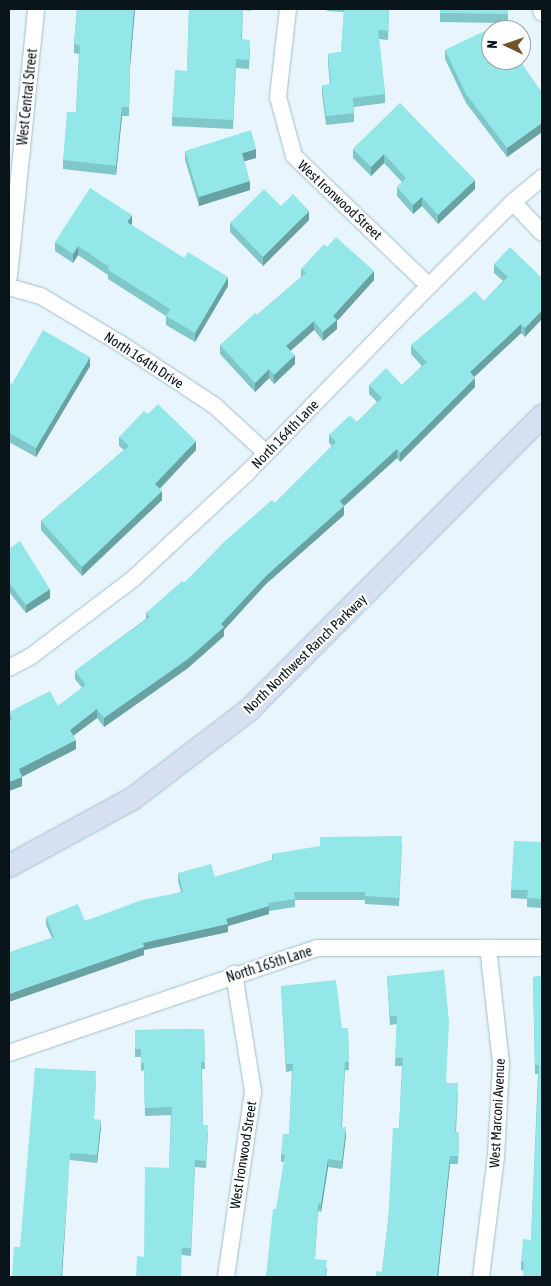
<!DOCTYPE html>
<html>
<head>
<meta charset="utf-8">
<style>
	body { margin:0 }
	#map { position:relative; width:551px; height:1286px; overflow:hidden; background:#e8f5fc; font-family:"Asap Condensed",sans-serif }
	div>[style] { position:absolute }
	.roads { filter:drop-shadow(0 0 1px #9ebfcf) drop-shadow(0 0 1px #9ebfcf) }
	.minor>* { height:16px; margin:-8px; padding:0 8px; transform-origin:8px; border-radius:8px; background:#fff }
	.secondary>* { height:22px; margin:-11px; padding:0 11px; transform-origin:11px; border-radius:11px; background:#d7e0f1 }
	.wall>* { inset:0; background:#7fc7c8 }
	.shaded-wall>* { inset:0; background:#68a2a3 }
	.building>* { inset:0; background:#94e7e9 }
	span { translate:-50% -50%; white-space:nowrap; text-align:center; line-height:1.15; -webkit-text-stroke:4.5px #fff; paint-order:stroke }
	.street-label { font-size:14px; color:#08141a }
	.frame { position:absolute; inset:0; border:10px solid #08141a; pointer-events:none }
	.north { position:absolute; left:481px; top:20px; width:50px; height:50px; box-sizing:border-box; background:#fff; border:1px solid #9ca1a3; border-radius:50%; rotate:273deg; font-size:14px; font-weight:700; line-height:20px; text-align:center; color:#08141a }
	.north::after { content:''; display:block; margin:auto; width:18px; height:22px; background:#735429; clip-path:polygon(50% 0,100% 100%,50% 72%,0 100%) }
</style>
</head>
<body>
<div id="map">
	<div class="roads">
		<div class="minor">
			<i style="left:288px;top:9px;width:89px;rotate:96.5deg"></i>
			<i style="left:278px;top:97px;width:61px;rotate:74.8deg"></i>
			<i style="left:294px;top:156px;width:187px;rotate:43.9deg"></i>
			<i style="left:541px;top:9px;width:4px;rotate:76deg"></i>
			<i style="left:513px;top:202px;width:42px;rotate:46.9deg"></i>
			<i style="left:9px;top:276px;width:268px;rotate:-84.2deg"></i>
			<i style="left:9px;top:287px;width:33px;rotate:16deg"></i>
			<i style="left:41px;top:296px;width:93px;rotate:31deg"></i>
			<i style="left:121px;top:344px;width:113px;rotate:33.4deg"></i>
			<i style="left:215px;top:406px;width:69px;rotate:42.7deg"></i>
			<i style="left:9px;top:668px;width:24px;rotate:-28deg"></i>
			<i style="left:30px;top:657px;width:131px;rotate:-37.2deg"></i>
			<i style="left:134px;top:578px;width:153px;rotate:-42.9deg"></i>
			<i style="left:246px;top:474px;width:262px;rotate:-45.8deg"></i>
			<i style="left:429px;top:286px;width:119px;rotate:-45deg"></i>
			<i style="left:513px;top:202px;width:38px;rotate:-40deg"></i>
			<i style="left:9px;top:1053px;width:325px;rotate:-18.8deg"></i>
			<i style="left:317px;top:948px;width:225px"></i>
			<i style="left:226px;top:1277px;width:188px;rotate:-81.7deg"></i>
			<i style="left:253px;top:1091px;width:119px;rotate:-99.2deg"></i>
			<i style="left:481px;top:1277px;width:122px;rotate:-82.9deg"></i>
			<i style="left:496px;top:1156px;width:93px;rotate:-86.9deg"></i>
			<i style="left:501px;top:1063px;width:116px;rotate:-96.4deg"></i>
		</div>
		<div class="secondary">
			<i style="left:9px;top:866px;width:140px;rotate:-28.6deg"></i>
			<i style="left:132px;top:799px;width:148px;rotate:-37.3deg"></i>
			<i style="left:250px;top:709px;width:414px;rotate:-45.1deg"></i>
		</div>
	</div>
	<div class="wall">
		<i style="clip-path:polygon(77px 9px,135px 9px,130px 67px,129px 116px,122px 116px,116px 175px,63px 169px,63px 160px,76px 112px,79px 54px,74px 53px,74px 44px)"></i>
		<i style="clip-path:polygon(189px 9px,251px 9px,251px 11px,243px 10px,242px 39px,250px 49px,249px 69px,236px 68px,233px 129px,172px 126px,172px 117px,187px 71px)"></i>
		<i style="clip-path:polygon(327px 9px,389px 9px,388px 40px,379px 39px,385px 94px,385px 103px,354px 107px,354px 122px,326px 125px,322px 94px,322px 85px,330px 85px,328px 63px,328px 54px,341px 52px,344px 12px,327px 11px)"></i>
		<i style="clip-path:polygon(440px 9px,508px 9px,508px 30px,491px 30px,526px 70px,542px 93px,542px 132px,507px 157px,466px 103px,445px 59px,445px 50px,503px 23px,440px 22px)"></i>
		<i style="clip-path:polygon(400px 103px,475px 189px,438px 224px,422px 206px,413px 214px,397px 196px,397px 187px,402px 182px,384px 163px,371px 176px,353px 158px,353px 149px)"></i>
		<i style="clip-path:polygon(185px 151px,256px 158px,244px 161px,250px 190px,199px 206px,185px 160px)"></i>
		<i style="clip-path:polygon(281px 206px,309px 220px,263px 266px,230px 232px,230px 223px)"></i>
		<i style="clip-path:polygon(132px 224px,131px 225px,228px 286px,195px 342px,166px 325px,166px 316px,108px 279px,108px 275px,78px 255px,73px 263px,55px 251px,55px 242px)"></i>
		<i style="clip-path:polygon(327px 247px,374px 280px,337px 321px,337px 329px,323px 341px,314px 330px,290px 350px,295px 364px,274px 384px,269px 378px,255px 392px,220px 354px,220px 345px,257px 315px,301px 277px,301px 269px)"></i>
		<i style="clip-path:polygon(494px 264px,542px 278px,525px 337px,521px 333px,474px 377px,475px 387px,400px 462px,397px 458px,344px 506px,344px 515px,266px 584px,224px 630px,224px 636px,188px 668px,104px 727px,97px 718px,73px 736px,76px 749px,22px 777px,22px 786px,9px 791px,9px 712px,58px 706px,82px 688px,75px 679px,75px 671px,146px 619px,146px 613px,184px 583px,275px 503px,332px 446px,329px 443px,329px 435px,357px 422px,377px 402px,369px 394px,369px 385px,402px 385px,422px 366px,411px 354px,411px 345px,484px 301px,503px 281px,494px 273px)"></i>
		<i style="clip-path:polygon(90px 366px,36px 457px,9px 442px,9px 384px,12px 384px)"></i>
		<i style="clip-path:polygon(119px 437px,196px 450px,160px 489px,162px 500px,82px 576px,41px 530px,41px 521px,124px 450px,119px 446px)"></i>
		<i style="clip-path:polygon(9px 549px,50px 598px,26px 613px,9px 592px)"></i>
		<i style="clip-path:polygon(542px 842px,542px 908px,527px 907px,527px 899px,511px 898px,511px 890px)"></i>
		<i style="clip-path:polygon(402px 844px,399px 906px,365px 904px,365px 900px,295px 900px,295px 907px,269px 911px,269px 914px,228px 926px,228px 932px,144px 950px,144px 955px,52px 938px,46px 925px,46px 917px,85px 921px,181px 892px,178px 881px,178px 873px,215px 877px,272px 860px,272px 854px)"></i>
		<i style="clip-path:polygon(387px 976px,447px 1083px,458px 1092px,456px 1132px,459px 1140px,458px 1164px,450px 1164px,438px 1277px,376px 1277px,382px 1272px,399px 1128px,402px 1066px,395px 1066px,397px 1024px,390px 1025px)"></i>
		<i style="clip-path:polygon(542px 976px,542px 1277px,521px 1270px,521px 1262px,531px 1240px,538px 1074px,535px 1074px,533px 977px)"></i>
		<i style="clip-path:polygon(281px 986px,342px 1028px,348px 1028px,349px 1070px,345px 1070px,342px 1127px,346px 1135px,342px 1169px,328px 1167px,321px 1212px,318px 1211px,315px 1259px,327px 1268px,326px 1277px,266px 1277px,284px 1162px,281px 1162px,281px 1154px,289px 1134px,292px 1071px,286px 1072px)"></i>
		<i style="clip-path:polygon(204px 1029px,205px 1069px,202px 1069px,203px 1125px,208px 1132px,206px 1168px,195px 1167px,191px 1256px,182px 1255px,144px 1257px,169px 1168px,171px 1115px,145px 1116px,144px 1070px,141px 1071px,141px 1057px,135px 1057px,135px 1030px)"></i>
		<i style="clip-path:polygon(96px 1078px,94px 1119px,101px 1127px,97px 1163px,70px 1160px,20px 1247px)"></i>
	</div>
	<div class="shaded-wall">
		<i style="clip-path:polygon(134px 9px,135px 9px,130px 67px,129px 116px,130px 58px)"></i>
		<i style="clip-path:polygon(122px 107px,122px 116px,116px 175px,116px 166px)"></i>
		<i style="clip-path:polygon(542px 123px,542px 132px,507px 157px,507px 148px)"></i>
		<i style="clip-path:polygon(256px 149px,256px 158px,242px 162px,242px 153px)"></i>
		<i style="clip-path:polygon(384px 154px,384px 163px,371px 176px,371px 167px)"></i>
		<i style="clip-path:polygon(475px 180px,475px 189px,438px 224px,438px 215px)"></i>
		<i style="clip-path:polygon(250px 181px,250px 190px,199px 206px,199px 197px)"></i>
		<i style="clip-path:polygon(422px 197px,422px 206px,413px 214px,413px 205px)"></i>
		<i style="clip-path:polygon(309px 211px,309px 220px,263px 266px,263px 257px)"></i>
		<i style="clip-path:polygon(132px 215px,132px 224px,127px 231px,127px 222px)"></i>
		<i style="clip-path:polygon(78px 246px,78px 255px,73px 263px,73px 254px)"></i>
		<i style="clip-path:polygon(374px 271px,374px 280px,337px 321px,337px 329px,323px 341px,323px 332px,333px 316px)"></i>
		<i style="clip-path:polygon(228px 277px,228px 286px,195px 342px,195px 333px)"></i>
		<i style="clip-path:polygon(542px 310px,542px 319px,525px 337px,525px 328px)"></i>
		<i style="clip-path:polygon(314px 321px,314px 330px,286px 355px,286px 346px)"></i>
		<i style="clip-path:polygon(521px 324px,521px 333px,470px 381px,470px 372px)"></i>
		<i style="clip-path:polygon(295px 355px,295px 364px,274px 384px,274px 375px)"></i>
		<i style="clip-path:polygon(90px 357px,90px 366px,36px 457px,36px 448px)"></i>
		<i style="clip-path:polygon(269px 369px,269px 378px,255px 392px,255px 383px)"></i>
		<i style="clip-path:polygon(475px 378px,475px 387px,400px 462px,400px 453px)"></i>
		<i style="clip-path:polygon(196px 441px,196px 450px,155px 493px,155px 484px)"></i>
		<i style="clip-path:polygon(397px 449px,397px 458px,344px 506px,344px 515px,266px 584px,224px 630px,224px 636px,188px 668px,104px 727px,104px 718px,221px 624px,266px 576px,340px 501px)"></i>
		<i style="clip-path:polygon(162px 491px,162px 500px,82px 576px,82px 567px)"></i>
		<i style="clip-path:polygon(50px 589px,50px 598px,26px 613px,26px 605px)"></i>
		<i style="clip-path:polygon(97px 709px,97px 718px,70px 738px,70px 730px)"></i>
		<i style="clip-path:polygon(76px 740px,76px 749px,19px 778px,19px 769px)"></i>
		<i style="clip-path:polygon(22px 777px,22px 786px,9px 791px,9px 782px)"></i>
		<i style="clip-path:polygon(269px 906px,269px 914px,228px 926px,228px 932px,144px 950px,144px 955px,9px 1002px,9px 994px,143px 943px)"></i>
		<i style="clip-path:polygon(101px 1120px,101px 1127px,97px 1163px,97px 1155px)"></i>
		<i style="clip-path:polygon(346px 1127px,346px 1135px,342px 1169px,342px 1161px)"></i>
		<i style="clip-path:polygon(70px 1153px,62px 1277px,61px 1277px)"></i>
		<i style="clip-path:polygon(450px 1156px,450px 1164px,438px 1277px,437px 1277px)"></i>
		<i style="clip-path:polygon(328px 1159px,328px 1167px,321px 1212px,321px 1204px)"></i>
	</div>
	<div class="building">
		<i style="clip-path:polygon(77px 9px,134px 9px,130px 58px,129px 107px,122px 107px,116px 166px,63px 160px,67px 112px,76px 112px,80px 45px,74px 44px)"></i>
		<i style="clip-path:polygon(189px 9px,243px 9px,241px 39px,250px 40px,249px 60px,236px 59px,233px 120px,172px 117px,175px 70px,187px 71px)"></i>
		<i style="clip-path:polygon(344px 9px,389px 9px,388px 31px,378px 30px,385px 94px,353px 98px,354px 113px,326px 116px,322px 85px,331px 84px,328px 54px,341px 52px)"></i>
		<i style="clip-path:polygon(440px 9px,508px 9px,508px 14px,440px 13px)"></i>
		<i style="clip-path:polygon(508px 20px,508px 30px,491px 30px,491px 60px,521px 60px,526px 70px,542px 93px,542px 123px,507px 148px,466px 94px,445px 50px)"></i>
		<i style="clip-path:polygon(400px 103px,475px 180px,438px 215px,422px 197px,413px 205px,397px 187px,406px 178px,384px 154px,371px 167px,353px 149px)"></i>
		<i style="clip-path:polygon(251px 130px,256px 149px,242px 153px,250px 181px,199px 197px,185px 151px)"></i>
		<i style="clip-path:polygon(90px 188px,132px 215px,127px 222px,184px 258px,188px 252px,228px 277px,195px 333px,166px 316px,170px 309px,108px 270px,109px 267px,78px 246px,73px 254px,55px 242px)"></i>
		<i style="clip-path:polygon(264px 189px,281px 206px,293px 194px,309px 211px,263px 257px,230px 223px)"></i>
		<i style="clip-path:polygon(336px 237px,374px 271px,333px 316px,337px 320px,323px 332px,314px 321px,286px 346px,295px 355px,274px 375px,269px 369px,255px 383px,220px 345px,255px 313px,257px 315px,306px 273px,301px 269px,324px 244px,327px 247px)"></i>
		<i style="clip-path:polygon(510px 247px,542px 278px,542px 310px,525px 328px,521px 324px,470px 372px,475px 378px,400px 453px,397px 449px,340px 501px,344px 506px,266px 576px,221px 624px,224px 627px,188px 659px,104px 718px,97px 709px,70px 730px,76px 740px,19px 769px,22px 777px,9px 782px,9px 721px,12px 720px,9px 712px,50px 691px,58px 706px,86px 685px,75px 671px,150px 617px,146px 613px,182px 581px,184px 583px,225px 541px,272px 500px,275px 503px,336px 442px,329px 435px,350px 415px,357px 422px,382px 398px,369px 385px,386px 368px,402px 385px,427px 362px,411px 345px,475px 291px,484px 301px,508px 277px,494px 264px)"></i>
		<i style="clip-path:polygon(43px 330px,90px 357px,36px 448px,9px 433px,9px 384px,10px 383px,12px 384px)"></i>
		<i style="clip-path:polygon(158px 404px,196px 441px,155px 484px,162px 491px,82px 567px,41px 521px,129px 446px,119px 437px,144px 411px,148px 414px)"></i>
		<i style="clip-path:polygon(20px 541px,50px 589px,26px 605px,9px 583px,9px 549px)"></i>
		<i style="clip-path:polygon(402px 836px,399px 898px,365px 896px,365px 892px,294px 892px,295px 899px,268px 903px,269px 906px,226px 919px,228px 924px,143px 943px,144px 947px,9px 994px,9px 952px,54px 937px,46px 917px,78px 904px,85px 921px,142px 900px,183px 892px,178px 873px,211px 864px,215px 877px,273px 860px,272px 854px,320px 846px,320px 837px)"></i>
		<i style="clip-path:polygon(514px 841px,542px 842px,542px 899px,527px 898px,528px 890px,511px 890px)"></i>
		<i style="clip-path:polygon(444px 970px,449px 1022px,446px 1083px,458px 1083px,455px 1132px,459px 1132px,458px 1156px,450px 1156px,437px 1277px,376px 1277px,376px 1271px,382px 1272px,388px 1223px,393px 1128px,399px 1128px,403px 1058px,395px 1058px,397px 1016px,390px 1016px,387px 976px)"></i>
		<i style="clip-path:polygon(542px 976px,542px 1277px,523px 1277px,524px 1262px,521px 1262px,523px 1239px,531px 1240px,539px 1065px,535px 1065px,533px 977px)"></i>
		<i style="clip-path:polygon(336px 980px,342px 1028px,348px 1028px,349px 1062px,345px 1062px,341px 1127px,346px 1127px,342px 1161px,328px 1159px,321px 1204px,318px 1203px,315px 1259px,327px 1260px,325px 1277px,266px 1277px,273px 1209px,276px 1209px,285px 1155px,281px 1154px,283px 1134px,289px 1134px,293px 1064px,286px 1064px,281px 986px)"></i>
		<i style="clip-path:polygon(204px 1029px,205px 1062px,201px 1062px,203px 1125px,208px 1125px,206px 1161px,195px 1160px,191px 1248px,182px 1248px,181px 1277px,136px 1277px,137px 1256px,144px 1257px,145px 1167px,169px 1168px,172px 1107px,145px 1108px,144px 1063px,141px 1063px,141px 1049px,135px 1049px,135px 1030px)"></i>
		<i style="clip-path:polygon(35px 1068px,96px 1071px,94px 1119px,101px 1120px,97px 1155px,70px 1153px,61px 1277px,12px 1277px,14px 1247px,20px 1247px)"></i>
	</div>
	<div class="street-label">
		<span style="left:27px;top:97px;rotate:-84deg">West Central Street</span>
		<span style="left:340px;top:200px;rotate:43deg">West Ironwood Street</span>
		<span style="left:144px;top:360px;rotate:33deg">North 164th Drive</span>
		<span style="left:285px;top:434px;rotate:-46deg">North 164th Lane</span>
		<span style="left:305px;top:654px;rotate:-44deg">North Northwest Ranch Parkway</span>
		<span style="left:269px;top:964px;rotate:-18deg">North 165th Lane</span>
		<span style="left:497px;top:1113px;rotate:-87deg">West Marconi Avenue</span>
		<span style="left:243px;top:1155px;rotate:-81deg">West Ironwood Street</span>
	</div>
	<div class="frame"></div>
	<div class="north">N</div>
</div>
</body>
</html>
